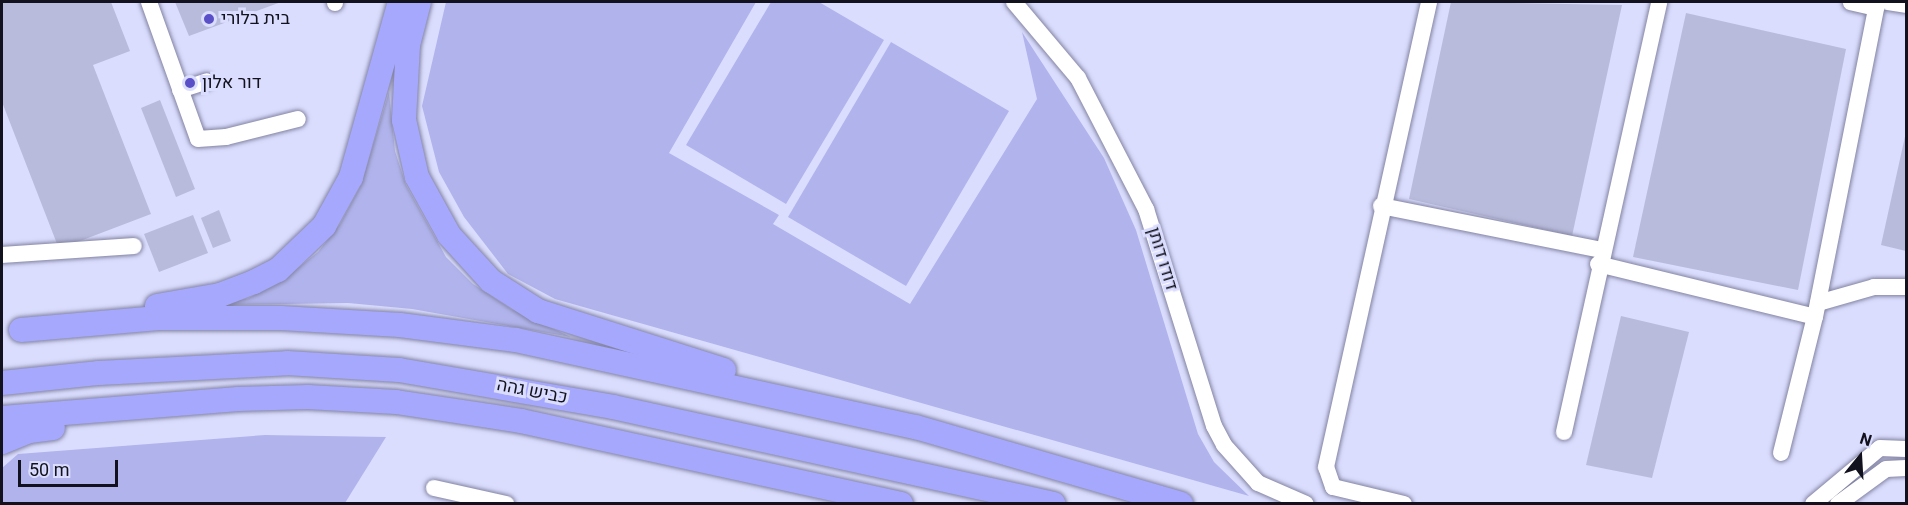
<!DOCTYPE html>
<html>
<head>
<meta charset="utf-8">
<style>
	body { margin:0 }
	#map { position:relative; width:1908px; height:505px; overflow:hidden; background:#dbddfe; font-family:Georgia,Heebo,serif }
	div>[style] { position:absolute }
	.green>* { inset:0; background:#b1b4ec }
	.building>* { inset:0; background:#b9bbdc }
	.roads { filter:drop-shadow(0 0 2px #8283a2) drop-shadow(0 0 2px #8283a2) }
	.minor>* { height:16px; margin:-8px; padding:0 8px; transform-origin:8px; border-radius:8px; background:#fff }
	.highway>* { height:24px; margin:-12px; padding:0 12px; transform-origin:12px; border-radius:12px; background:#a6a8fd }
	.dots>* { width:16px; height:16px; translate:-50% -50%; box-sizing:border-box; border:3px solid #dbddfe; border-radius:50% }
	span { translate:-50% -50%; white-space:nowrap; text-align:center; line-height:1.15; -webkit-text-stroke:6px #dbddfe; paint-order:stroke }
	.poi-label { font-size:18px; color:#11121d }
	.left { translate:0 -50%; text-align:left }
	.street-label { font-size:18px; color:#11121d }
	.frame { position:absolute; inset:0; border:3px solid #11121d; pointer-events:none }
	.north { position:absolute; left:1830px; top:427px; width:60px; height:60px; -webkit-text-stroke:4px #dbddfe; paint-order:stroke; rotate:18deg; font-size:16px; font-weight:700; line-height:24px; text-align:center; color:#11121d }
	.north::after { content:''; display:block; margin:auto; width:21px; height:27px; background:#11121d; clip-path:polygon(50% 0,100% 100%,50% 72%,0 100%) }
	.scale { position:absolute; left:18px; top:460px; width:100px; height:27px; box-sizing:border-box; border:3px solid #11121d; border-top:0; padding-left:8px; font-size:18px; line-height:21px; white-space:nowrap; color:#11121d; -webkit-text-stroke:4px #dbddfe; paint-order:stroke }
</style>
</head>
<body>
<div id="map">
	<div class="green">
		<i style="clip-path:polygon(446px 2px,756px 2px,669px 153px,779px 215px,773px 224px,910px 304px,1037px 99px,1022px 32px,1104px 158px,1136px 230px,1198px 434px,1214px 462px,1249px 496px,555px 299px,508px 274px,464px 217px,439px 172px,422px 106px)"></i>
		<i style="clip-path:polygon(771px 2px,819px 2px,884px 40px,786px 204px,686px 145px)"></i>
		<i style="clip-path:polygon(891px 42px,1009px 111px,906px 286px,788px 217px)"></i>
		<i style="clip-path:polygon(389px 92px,395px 151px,406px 185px,446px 257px,473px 284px,511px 309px,571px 337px,412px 309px,348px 303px,219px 305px,249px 298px,289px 275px,318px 252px,340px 224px,361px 185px)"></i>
		<i style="clip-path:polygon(265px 435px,386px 437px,345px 503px,2px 503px,2px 468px,18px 454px)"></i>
	</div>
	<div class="building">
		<i style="clip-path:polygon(2px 2px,111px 2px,130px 51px,93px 65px,151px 214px,59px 249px,2px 102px)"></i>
		<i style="clip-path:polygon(175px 2px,281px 2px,189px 36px)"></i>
		<i style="clip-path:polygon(1451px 2px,1622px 5px,1572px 236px,1409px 199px)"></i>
		<i style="clip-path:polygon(1686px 13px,1846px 49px,1798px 290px,1633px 257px)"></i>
		<i style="clip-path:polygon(160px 100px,195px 189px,176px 197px,141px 108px)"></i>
		<i style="clip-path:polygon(1906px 132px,1906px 251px,1881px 245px)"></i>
		<i style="clip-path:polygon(219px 210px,231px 241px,213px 248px,201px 218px)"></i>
		<i style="clip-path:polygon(193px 215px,208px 253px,159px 272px,144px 234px)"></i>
		<i style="clip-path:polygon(1621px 316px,1689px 332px,1652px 478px,1586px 465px)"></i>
	</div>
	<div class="roads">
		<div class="minor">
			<i style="left:149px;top:2px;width:145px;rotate:70.3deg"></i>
			<i style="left:198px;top:139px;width:28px;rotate:-4deg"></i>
			<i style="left:226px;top:137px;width:74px;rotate:-14deg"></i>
			<i style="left:1014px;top:2px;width:99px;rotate:49.9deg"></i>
			<i style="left:1078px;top:78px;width:148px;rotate:62.6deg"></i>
			<i style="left:1146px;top:209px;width:227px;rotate:72.6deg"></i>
			<i style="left:1214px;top:426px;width:21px;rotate:62deg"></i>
			<i style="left:1224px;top:445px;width:51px;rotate:48.2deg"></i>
			<i style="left:1258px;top:483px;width:52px;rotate:23.6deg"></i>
			<i style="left:1888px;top:2px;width:18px;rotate:9deg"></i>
			<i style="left:335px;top:3px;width:1px;rotate:-90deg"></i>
			<i style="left:180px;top:90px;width:28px;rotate:-18deg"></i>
			<i style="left:1381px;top:206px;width:224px;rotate:11.3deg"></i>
			<i style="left:2px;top:255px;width:132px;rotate:-3.9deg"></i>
			<i style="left:1598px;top:264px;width:223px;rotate:13.7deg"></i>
			<i style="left:1818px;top:303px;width:58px;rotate:-15.9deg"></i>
			<i style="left:1874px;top:287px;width:32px"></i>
			<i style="left:1564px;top:432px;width:440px;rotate:-77.5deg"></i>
			<i style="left:1781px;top:453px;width:140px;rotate:-76deg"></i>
			<i style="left:1815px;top:317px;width:315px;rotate:-78.8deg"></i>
			<i style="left:1876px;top:8px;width:26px;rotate:-167deg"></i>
			<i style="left:434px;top:488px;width:74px;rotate:12.5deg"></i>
			<i style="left:1404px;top:504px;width:73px;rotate:-166.5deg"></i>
			<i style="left:1333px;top:487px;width:21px;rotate:-109deg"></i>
			<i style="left:1326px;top:467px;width:476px;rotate:-77.5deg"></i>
			<i style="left:1813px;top:504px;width:87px;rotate:-39.9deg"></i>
			<i style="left:1880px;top:448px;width:26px;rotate:2deg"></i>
			<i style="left:1838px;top:504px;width:59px;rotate:-36.1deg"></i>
			<i style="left:1886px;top:469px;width:20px;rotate:-3deg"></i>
		</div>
		<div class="highway">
			<i style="left:419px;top:2px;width:44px;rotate:104.3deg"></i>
			<i style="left:408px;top:45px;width:75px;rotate:93.1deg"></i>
			<i style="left:404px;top:120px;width:58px;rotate:77.2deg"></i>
			<i style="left:417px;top:177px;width:66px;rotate:61.1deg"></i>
			<i style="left:449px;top:235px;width:62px;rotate:47.6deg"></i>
			<i style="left:491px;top:281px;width:56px;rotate:32.6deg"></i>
			<i style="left:538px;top:311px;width:195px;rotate:17.6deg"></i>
			<i style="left:157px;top:306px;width:64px;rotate:-9.9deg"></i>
			<i style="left:220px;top:295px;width:36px;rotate:-21deg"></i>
			<i style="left:254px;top:282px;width:27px;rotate:-27deg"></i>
			<i style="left:278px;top:270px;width:64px;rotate:-43.7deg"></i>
			<i style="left:324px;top:226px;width:56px;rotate:-61.1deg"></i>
			<i style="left:351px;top:177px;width:182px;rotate:-74.4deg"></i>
			<i style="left:21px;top:330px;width:138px;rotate:-5deg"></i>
			<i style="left:158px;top:318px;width:123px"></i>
			<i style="left:281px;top:318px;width:119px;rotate:3.4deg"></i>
			<i style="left:400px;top:325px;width:117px;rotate:7.4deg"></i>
			<i style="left:516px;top:340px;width:409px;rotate:12.3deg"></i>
			<i style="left:916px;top:427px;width:276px;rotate:16.2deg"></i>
			<i style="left:2px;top:383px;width:98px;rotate:-5.9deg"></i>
			<i style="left:99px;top:373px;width:188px;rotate:-3deg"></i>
			<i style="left:287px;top:363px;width:112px;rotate:3.6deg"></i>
			<i style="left:399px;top:370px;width:217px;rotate:9.8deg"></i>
			<i style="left:613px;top:407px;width:451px;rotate:12.4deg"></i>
			<i style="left:2px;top:418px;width:237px;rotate:-4.6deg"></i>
			<i style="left:238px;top:399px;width:70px;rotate:-1.6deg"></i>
			<i style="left:308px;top:397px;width:88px;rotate:3.3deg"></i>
			<i style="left:396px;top:402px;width:126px;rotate:8.6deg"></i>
			<i style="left:521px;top:421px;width:389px;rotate:12.3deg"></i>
			<i style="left:2px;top:442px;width:29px;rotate:-22deg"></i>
			<i style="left:29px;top:431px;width:24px;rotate:-7deg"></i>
		</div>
	</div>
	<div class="dots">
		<i style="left:209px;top:19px;background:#5b4fc7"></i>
		<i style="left:190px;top:83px;background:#5b4fc7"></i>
	</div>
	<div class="poi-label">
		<span class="left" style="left:221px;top:19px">בית בלורי</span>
		<span class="left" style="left:202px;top:83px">דור אלון</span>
	</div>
	<div class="street-label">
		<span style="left:1162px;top:259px;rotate:73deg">דודו דותן</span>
		<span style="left:532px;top:392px;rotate:11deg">כביש גהה</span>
	</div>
	<div class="frame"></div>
	<div class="north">N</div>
	<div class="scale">50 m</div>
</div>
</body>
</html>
